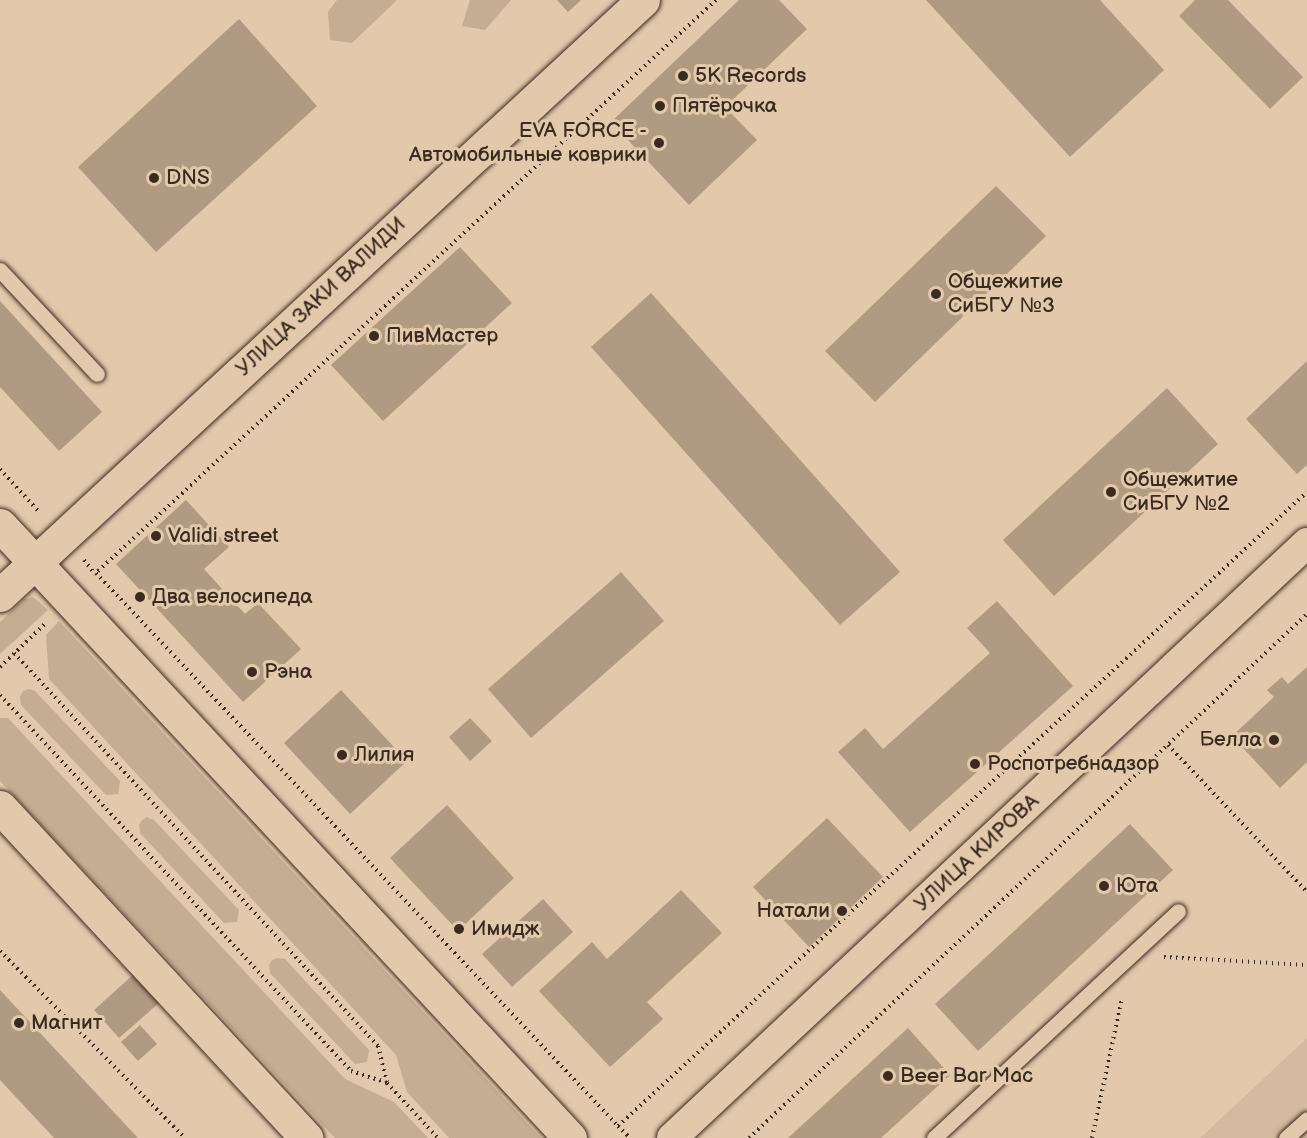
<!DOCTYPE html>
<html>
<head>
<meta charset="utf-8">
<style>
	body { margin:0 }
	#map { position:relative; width:1307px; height:1138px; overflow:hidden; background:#e3c9ab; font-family:"Balsamiq Sans",sans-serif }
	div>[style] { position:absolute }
	.built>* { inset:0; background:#d4bb9f }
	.green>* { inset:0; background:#c5ad91 }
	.building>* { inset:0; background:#b19a82 }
	.path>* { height:4px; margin-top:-2px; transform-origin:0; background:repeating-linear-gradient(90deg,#3b2a1e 0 1.5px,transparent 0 6px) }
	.roads { filter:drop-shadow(0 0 2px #3b2a1e) drop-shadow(0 0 2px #3b2a1e) }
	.lane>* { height:15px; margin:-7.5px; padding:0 7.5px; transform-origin:7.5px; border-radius:7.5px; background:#e3c9ab }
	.street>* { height:30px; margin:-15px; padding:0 15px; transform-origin:15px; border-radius:15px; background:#e3c9ab }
	.secondary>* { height:33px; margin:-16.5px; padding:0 16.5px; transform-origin:16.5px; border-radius:16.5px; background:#e3c9ab }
	.dots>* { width:16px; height:16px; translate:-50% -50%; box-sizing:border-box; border:3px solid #e3c9ab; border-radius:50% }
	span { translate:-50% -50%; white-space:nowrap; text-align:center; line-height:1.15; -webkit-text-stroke:6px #e3c9ab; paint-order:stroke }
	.poi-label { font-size:21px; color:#3b2a1e }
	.left { translate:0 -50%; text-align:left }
	.right { translate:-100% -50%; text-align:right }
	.street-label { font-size:21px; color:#3b2a1e }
</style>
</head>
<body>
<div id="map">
	<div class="built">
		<i style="clip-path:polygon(1307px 1038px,1307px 1138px,1200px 1138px)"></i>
	</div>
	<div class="green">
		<i style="clip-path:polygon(337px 0,397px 0,352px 43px,330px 40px,328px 12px)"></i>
		<i style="clip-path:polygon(470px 0,511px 0,485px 30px,462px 26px)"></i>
		<i style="clip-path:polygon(33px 597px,48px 610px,0 654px,0 622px,24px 599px)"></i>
		<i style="clip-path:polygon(59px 621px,541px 1138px,449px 1138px,407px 1092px,396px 1055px,49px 679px,46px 635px)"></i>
		<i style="clip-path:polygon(29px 689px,35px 691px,120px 781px,118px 794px,106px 795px,21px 705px,20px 697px,23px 691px)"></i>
		<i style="clip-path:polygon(0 718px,8px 718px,345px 1079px,394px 1102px,428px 1138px,335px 1138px,0 781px)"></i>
		<i style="clip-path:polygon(147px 817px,154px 820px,239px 910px,237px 922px,224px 923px,140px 833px,139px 825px,142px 820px)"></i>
		<i style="clip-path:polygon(278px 958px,285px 959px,369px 1050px,367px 1062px,355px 1064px,270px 973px,269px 965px,272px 960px)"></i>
	</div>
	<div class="building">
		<i style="clip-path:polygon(557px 0,581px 0,568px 12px)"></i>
		<i style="clip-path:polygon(739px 0,779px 0,807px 29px,725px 107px,757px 140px,689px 205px,611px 122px)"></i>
		<i style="clip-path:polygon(926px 0,1100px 0,1164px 70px,1070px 157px)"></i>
		<i style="clip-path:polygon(1195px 0,1228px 0,1303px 77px,1270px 109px,1179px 16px)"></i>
		<i style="clip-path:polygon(239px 19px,317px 106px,156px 252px,78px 167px)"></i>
		<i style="clip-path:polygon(996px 186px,1046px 236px,875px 402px,825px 351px)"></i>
		<i style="clip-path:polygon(460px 247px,512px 303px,383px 421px,331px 365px)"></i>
		<i style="clip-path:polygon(651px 293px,900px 572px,840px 625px,591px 347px)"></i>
		<i style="clip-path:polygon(0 301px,102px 412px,59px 451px,0 387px)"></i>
		<i style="clip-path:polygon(1307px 361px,1307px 465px,1297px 474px,1246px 419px)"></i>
		<i style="clip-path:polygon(1167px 388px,1218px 444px,1054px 596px,1003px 540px)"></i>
		<i style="clip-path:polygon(186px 500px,229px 547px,204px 569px,245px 614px,258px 603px,301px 649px,243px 702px,116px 564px)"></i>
		<i style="clip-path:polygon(621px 572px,664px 621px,531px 738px,488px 689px)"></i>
		<i style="clip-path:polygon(997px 601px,1073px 686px,910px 832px,838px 752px,865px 728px,883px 749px,990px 653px,967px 628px)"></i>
		<i style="clip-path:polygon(1307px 667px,1307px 762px,1280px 788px,1232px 736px,1274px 697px,1267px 690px,1282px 677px,1288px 684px)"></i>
		<i style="clip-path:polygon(341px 690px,407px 761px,350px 814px,284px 743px)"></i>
		<i style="clip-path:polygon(470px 718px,492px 741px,470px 761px,449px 737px)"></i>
		<i style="clip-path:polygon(447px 805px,514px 878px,458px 931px,390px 858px)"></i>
		<i style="clip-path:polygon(827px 818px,883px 877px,809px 947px,753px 887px)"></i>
		<i style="clip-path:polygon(1130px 824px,1173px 870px,978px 1051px,935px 1004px)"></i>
		<i style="clip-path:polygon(681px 890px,722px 933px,647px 1002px,663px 1019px,610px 1067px,539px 991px,592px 942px,607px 959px)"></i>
		<i style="clip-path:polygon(543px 899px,573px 932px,512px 987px,482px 954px)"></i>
		<i style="clip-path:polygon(134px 974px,159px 1003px,119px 1038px,94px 1010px)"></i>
		<i style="clip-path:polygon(0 990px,138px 1138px,54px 1138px,0 1080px)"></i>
		<i style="clip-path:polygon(140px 1025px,157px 1044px,138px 1061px,121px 1042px)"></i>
		<i style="clip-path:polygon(908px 1028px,950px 1075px,881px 1138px,788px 1138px)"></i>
	</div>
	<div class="path">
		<i style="left:716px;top:0;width:844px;rotate:137.26deg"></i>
		<i style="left:96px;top:573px;width:760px;rotate:46.65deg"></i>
		<i style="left:618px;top:1126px;width:936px;rotate:-42.62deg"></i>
		<i style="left:0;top:469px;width:59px;rotate:47.7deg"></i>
		<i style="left:84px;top:560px;width:18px;rotate:52deg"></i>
		<i style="left:14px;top:653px;width:536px;rotate:47.19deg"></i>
		<i style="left:378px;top:1046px;width:37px;rotate:76deg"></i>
		<i style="left:0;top:667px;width:65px;rotate:-43.8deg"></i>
		<i style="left:0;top:695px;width:514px;rotate:46.97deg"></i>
		<i style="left:351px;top:1071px;width:38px;rotate:18deg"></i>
		<i style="left:387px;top:1083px;width:75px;rotate:47.2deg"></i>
		<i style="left:1168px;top:745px;width:202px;rotate:46.6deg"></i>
		<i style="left:0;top:951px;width:263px;rotate:45.3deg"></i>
		<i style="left:1164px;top:957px;width:143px;rotate:3.2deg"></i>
		<i style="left:618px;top:1126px;width:17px;rotate:45deg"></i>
		<i style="left:749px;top:1138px;width:765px;rotate:-43.2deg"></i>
		<i style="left:1092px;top:1138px;width:143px;rotate:-77.9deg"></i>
	</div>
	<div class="roads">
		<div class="lane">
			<i style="left:0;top:270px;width:142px;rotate:47deg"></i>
			<i style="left:934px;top:1138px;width:333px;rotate:-42.9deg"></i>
			<i style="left:1286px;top:1138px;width:28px;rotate:-42deg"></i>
		</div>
		<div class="street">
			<i style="left:672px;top:1138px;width:870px;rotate:-43.14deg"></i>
		</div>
		<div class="secondary">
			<i style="left:0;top:525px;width:837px;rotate:47.08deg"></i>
			<i style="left:0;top:595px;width:876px;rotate:-42.78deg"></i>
			<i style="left:0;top:807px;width:451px;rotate:47.2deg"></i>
		</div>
	</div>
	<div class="dots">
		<i style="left:683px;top:76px;background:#3b2a1e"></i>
		<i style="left:660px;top:106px;background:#3b2a1e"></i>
		<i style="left:659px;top:143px;background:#3b2a1e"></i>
		<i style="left:154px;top:178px;background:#3b2a1e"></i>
		<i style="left:936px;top:294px;background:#3b2a1e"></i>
		<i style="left:374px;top:336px;background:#3b2a1e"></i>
		<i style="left:1111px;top:492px;background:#3b2a1e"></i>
		<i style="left:156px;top:536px;background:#3b2a1e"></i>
		<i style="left:140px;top:597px;background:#3b2a1e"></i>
		<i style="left:252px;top:672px;background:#3b2a1e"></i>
		<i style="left:1274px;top:740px;background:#3b2a1e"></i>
		<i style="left:342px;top:755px;background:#3b2a1e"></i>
		<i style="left:975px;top:764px;background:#3b2a1e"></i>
		<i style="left:1104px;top:886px;background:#3b2a1e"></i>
		<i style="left:842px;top:911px;background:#3b2a1e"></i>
		<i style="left:459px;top:929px;background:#3b2a1e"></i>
		<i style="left:19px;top:1023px;background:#3b2a1e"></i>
		<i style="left:888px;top:1076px;background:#3b2a1e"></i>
	</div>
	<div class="poi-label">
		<span class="left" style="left:695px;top:76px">5K Records</span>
		<span class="left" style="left:672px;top:106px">Пятёрочка</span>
		<span class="right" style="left:647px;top:143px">EVA FORCE -<br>Автомобильные коврики</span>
		<span class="left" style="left:166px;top:178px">DNS</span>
		<span class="left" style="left:948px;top:294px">Общежитие<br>СиБГУ №3</span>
		<span class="left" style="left:386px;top:336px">ПивМастер</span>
		<span class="left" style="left:1123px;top:492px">Общежитие<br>СиБГУ №2</span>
		<span class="left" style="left:168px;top:536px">Validi street</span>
		<span class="left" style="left:152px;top:597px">Два велосипеда</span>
		<span class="left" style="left:264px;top:672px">Рэна</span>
		<span class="right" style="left:1262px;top:740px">Белла</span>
		<span class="left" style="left:354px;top:755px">Лилия</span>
		<span class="left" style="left:987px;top:764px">Роспотребнадзор</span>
		<span class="left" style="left:1116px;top:886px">Юта</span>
		<span class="right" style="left:830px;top:911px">Натали</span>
		<span class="left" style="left:471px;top:929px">Имидж</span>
		<span class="left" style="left:31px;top:1023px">Магнит</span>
		<span class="left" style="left:900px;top:1076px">Beer Bar Mac</span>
	</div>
	<div class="street-label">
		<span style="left:321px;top:297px;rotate:-43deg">УЛИЦА ЗАКИ ВАЛИДИ</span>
		<span style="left:977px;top:853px;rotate:-43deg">УЛИЦА КИРОВА</span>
	</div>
</div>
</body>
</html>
